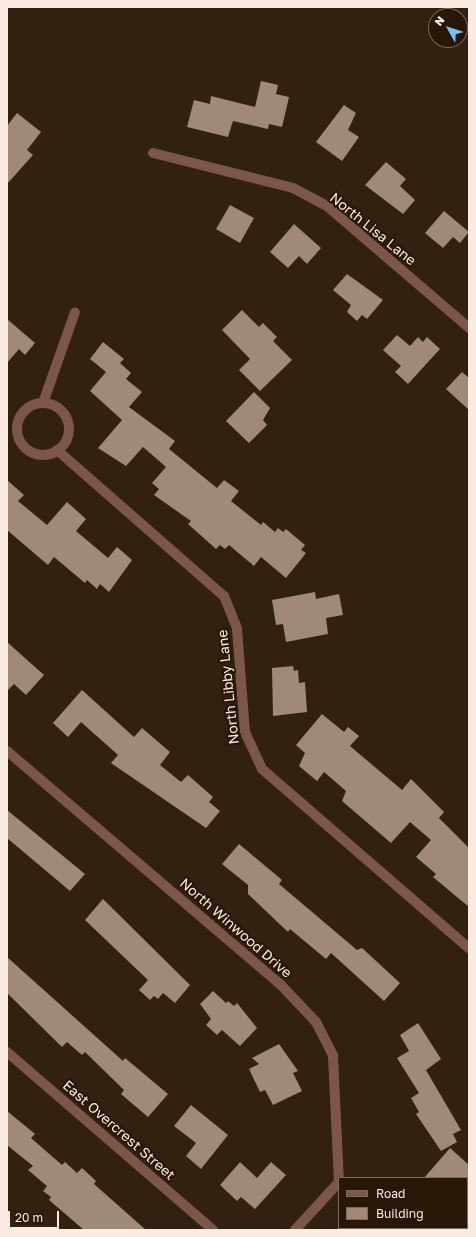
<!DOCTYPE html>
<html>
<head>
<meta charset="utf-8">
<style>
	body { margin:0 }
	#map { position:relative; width:476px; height:1237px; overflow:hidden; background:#322010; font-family:"Golos Text",sans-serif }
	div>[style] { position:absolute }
	.building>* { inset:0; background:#a08976 }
	.street>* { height:10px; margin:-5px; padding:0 5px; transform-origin:5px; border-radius:5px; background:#7b5649 }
	.street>.ring { margin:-5px; padding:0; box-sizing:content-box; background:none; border:10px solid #7b5649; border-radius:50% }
	span { translate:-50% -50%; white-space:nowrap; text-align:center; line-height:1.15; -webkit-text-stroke:4px #281607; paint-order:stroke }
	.street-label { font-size:14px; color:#faece3 }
	.frame { position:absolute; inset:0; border:8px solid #faece3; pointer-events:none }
	.legend { position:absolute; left:338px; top:1177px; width:130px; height:52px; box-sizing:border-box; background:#281607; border:1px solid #7c6c5f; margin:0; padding:5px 7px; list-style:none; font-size:12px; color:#faece3 }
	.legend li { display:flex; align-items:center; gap:8px; height:20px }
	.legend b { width:20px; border:1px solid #7c6c5f }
	.north { position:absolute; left:428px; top:8px; width:40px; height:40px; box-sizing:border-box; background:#281607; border:1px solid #7c6c5f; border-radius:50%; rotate:309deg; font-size:11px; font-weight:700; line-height:16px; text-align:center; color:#faece3 }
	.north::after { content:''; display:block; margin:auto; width:14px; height:18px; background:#75c0f6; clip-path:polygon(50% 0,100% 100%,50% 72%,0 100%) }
	.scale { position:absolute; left:8px; top:1211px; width:51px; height:18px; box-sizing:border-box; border:2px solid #faece3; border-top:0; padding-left:5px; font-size:12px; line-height:14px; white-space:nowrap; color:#faece3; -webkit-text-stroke:3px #281607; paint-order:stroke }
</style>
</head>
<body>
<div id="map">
	<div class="building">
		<i style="clip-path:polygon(261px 81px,278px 85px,276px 94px,289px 97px,282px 127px,269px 124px,268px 129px,233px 121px,228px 137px,187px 127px,194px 100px,210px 104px,211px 96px,255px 107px)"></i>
		<i style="clip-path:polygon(344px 105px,356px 113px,348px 130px,359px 137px,342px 161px,316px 142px)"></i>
		<i style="clip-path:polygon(17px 113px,41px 132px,27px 150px,33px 155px,7px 184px,7px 126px)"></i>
		<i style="clip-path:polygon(386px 162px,406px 179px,400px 186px,415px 200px,403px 214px,365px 185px)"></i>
		<i style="clip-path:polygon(230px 205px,254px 218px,240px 243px,216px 229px)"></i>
		<i style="clip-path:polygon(444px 211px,469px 232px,460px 243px,453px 237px,443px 248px,425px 233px)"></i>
		<i style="clip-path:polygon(294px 224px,321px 248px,307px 264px,299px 256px,288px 268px,270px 252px)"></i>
		<i style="clip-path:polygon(347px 274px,383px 300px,367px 319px,362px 315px,357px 321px,347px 312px,351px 305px,333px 290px)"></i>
		<i style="clip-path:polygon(242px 310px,259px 327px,263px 323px,277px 337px,273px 341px,292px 360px,260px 391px,239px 370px,250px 359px,222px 330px)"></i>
		<i style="clip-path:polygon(7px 319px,35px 343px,25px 355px,19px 349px,7px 363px)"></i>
		<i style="clip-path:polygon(397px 335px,410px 346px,418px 337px,423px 342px,427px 337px,440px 349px,408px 384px,395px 372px,401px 366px,383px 350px)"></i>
		<i style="clip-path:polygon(103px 342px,124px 359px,120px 363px,131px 373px,126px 379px,142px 392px,129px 407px,175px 441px,169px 449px,217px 488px,224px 480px,239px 491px,231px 501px,261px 525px,263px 522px,275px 532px,278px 528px,283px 532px,286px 529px,305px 545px,301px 550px,306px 553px,286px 578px,261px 557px,254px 566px,229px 545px,225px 549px,220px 545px,216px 549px,188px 524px,191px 521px,154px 495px,159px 489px,152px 483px,166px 467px,143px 447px,126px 466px,98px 448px,122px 420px,90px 391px,106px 372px,90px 359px)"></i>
		<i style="clip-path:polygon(462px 372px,469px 378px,469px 410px,446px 389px)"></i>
		<i style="clip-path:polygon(254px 392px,270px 408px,263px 420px,267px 425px,249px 443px,226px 421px)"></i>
		<i style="clip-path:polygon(7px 480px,24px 495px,18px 501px,47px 525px,67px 502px,86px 519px,76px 531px,108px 558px,117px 547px,132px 560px,109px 592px,100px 584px,97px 589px,87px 580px,85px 583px,54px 557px,48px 565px,7px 530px)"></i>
		<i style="clip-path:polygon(315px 592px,316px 599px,339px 594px,343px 615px,326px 618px,328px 634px,286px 642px,283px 624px,276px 625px,272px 600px)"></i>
		<i style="clip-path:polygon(7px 642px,44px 675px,26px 695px,14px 684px,7px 691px)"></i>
		<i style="clip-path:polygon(293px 666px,294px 671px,298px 670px,299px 683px,305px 682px,307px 712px,273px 716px,272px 668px)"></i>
		<i style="clip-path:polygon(82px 690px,134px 737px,142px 728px,170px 752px,160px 765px,181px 782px,188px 775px,213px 797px,209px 802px,220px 811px,206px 828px,111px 763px,118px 755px,81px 722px,68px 737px,53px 723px)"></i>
		<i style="clip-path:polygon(322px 714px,344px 732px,348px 727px,359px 736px,350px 746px,402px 790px,411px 779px,444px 812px,439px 818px,469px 848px,469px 907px,433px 877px,436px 874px,416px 857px,431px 840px,410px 822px,391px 843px,342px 801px,346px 791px,324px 772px,317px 781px,299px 766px,305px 753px,296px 745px)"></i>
		<i style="clip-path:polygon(7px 810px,85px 874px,70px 891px,7px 838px)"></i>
		<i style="clip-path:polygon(239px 844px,282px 880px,279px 884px,357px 950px,362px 948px,400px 983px,384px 1001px,331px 953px,326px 959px,290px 929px,288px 932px,248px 894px,248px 885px,222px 864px)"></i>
		<i style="clip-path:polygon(103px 899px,190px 985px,175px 1003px,163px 993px,158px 999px,154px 996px,150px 1000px,139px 990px,148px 980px,85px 920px)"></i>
		<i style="clip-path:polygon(7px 957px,123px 1061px,125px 1058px,168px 1094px,148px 1117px,121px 1094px,124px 1090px,85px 1052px,82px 1055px,67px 1042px,62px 1047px,7px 993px)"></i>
		<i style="clip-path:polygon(213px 991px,226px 1003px,228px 1001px,234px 1006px,237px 1003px,257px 1028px,240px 1046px,222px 1030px,217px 1035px,206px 1025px,211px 1019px,200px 1004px)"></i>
		<i style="clip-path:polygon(418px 1023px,441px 1059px,426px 1070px,461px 1130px,453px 1134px,457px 1142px,441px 1151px,416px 1114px,419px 1112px,411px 1098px,419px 1093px,397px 1058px,409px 1051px,400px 1035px)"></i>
		<i style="clip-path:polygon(279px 1044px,298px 1071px,293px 1073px,302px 1091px,273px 1105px,265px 1090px,260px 1092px,249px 1069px,259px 1064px,252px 1058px)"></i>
		<i style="clip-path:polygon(191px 1105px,228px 1135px,201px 1169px,186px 1156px,196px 1143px,174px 1126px)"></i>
		<i style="clip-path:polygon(7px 1111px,35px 1134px,31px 1138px,62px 1165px,65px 1162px,77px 1173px,82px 1168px,96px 1181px,94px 1184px,146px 1230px,84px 1230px,49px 1200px,51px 1197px,43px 1191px,47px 1186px,28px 1170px,33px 1166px,7px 1145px)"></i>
		<i style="clip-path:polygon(450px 1148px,469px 1165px,469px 1178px,424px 1178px)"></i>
		<i style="clip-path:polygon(240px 1162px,257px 1178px,271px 1162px,286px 1175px,255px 1209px,241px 1197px,237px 1201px,220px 1185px)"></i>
	</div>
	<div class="street">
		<i style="left:153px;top:153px;width:144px;rotate:14deg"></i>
		<i style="left:293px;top:188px;width:40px;rotate:28deg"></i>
		<i style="left:328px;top:207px;width:186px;rotate:40.6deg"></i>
		<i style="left:43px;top:403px;width:96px;rotate:-70.6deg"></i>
		<i class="ring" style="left:17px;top:403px;width:42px;height:42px"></i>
		<i style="left:57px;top:450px;width:222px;rotate:41.2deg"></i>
		<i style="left:224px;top:596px;width:35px;rotate:68deg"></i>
		<i style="left:237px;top:629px;width:103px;rotate:85.6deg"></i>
		<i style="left:245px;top:732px;width:41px;rotate:65.3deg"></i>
		<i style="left:262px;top:769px;width:274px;rotate:40.9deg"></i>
		<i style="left:7px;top:751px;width:359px;rotate:40.5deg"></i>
		<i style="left:280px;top:984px;width:52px;rotate:46.5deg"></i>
		<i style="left:316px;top:1022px;width:38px;rotate:63deg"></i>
		<i style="left:333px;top:1056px;width:128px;rotate:87.3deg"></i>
		<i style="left:7px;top:1052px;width:272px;rotate:40.8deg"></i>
		<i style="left:391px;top:1228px;width:4px;rotate:34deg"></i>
		<i style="left:295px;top:1230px;width:64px;rotate:-47.5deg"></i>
	</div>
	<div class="street-label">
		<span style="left:373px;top:229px;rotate:39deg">North Lisa Lane</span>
		<span style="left:228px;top:687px;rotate:-96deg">North Libby Lane</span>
		<span style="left:236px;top:928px;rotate:41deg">North Winwood Drive</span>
		<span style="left:119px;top:1130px;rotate:41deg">East Overcrest Street</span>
	</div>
	<div class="frame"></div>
	<ul class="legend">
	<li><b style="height:5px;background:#7b5649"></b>Road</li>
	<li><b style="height:11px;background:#a08976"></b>Building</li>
	</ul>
	<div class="north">N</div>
	<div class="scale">20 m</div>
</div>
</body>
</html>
